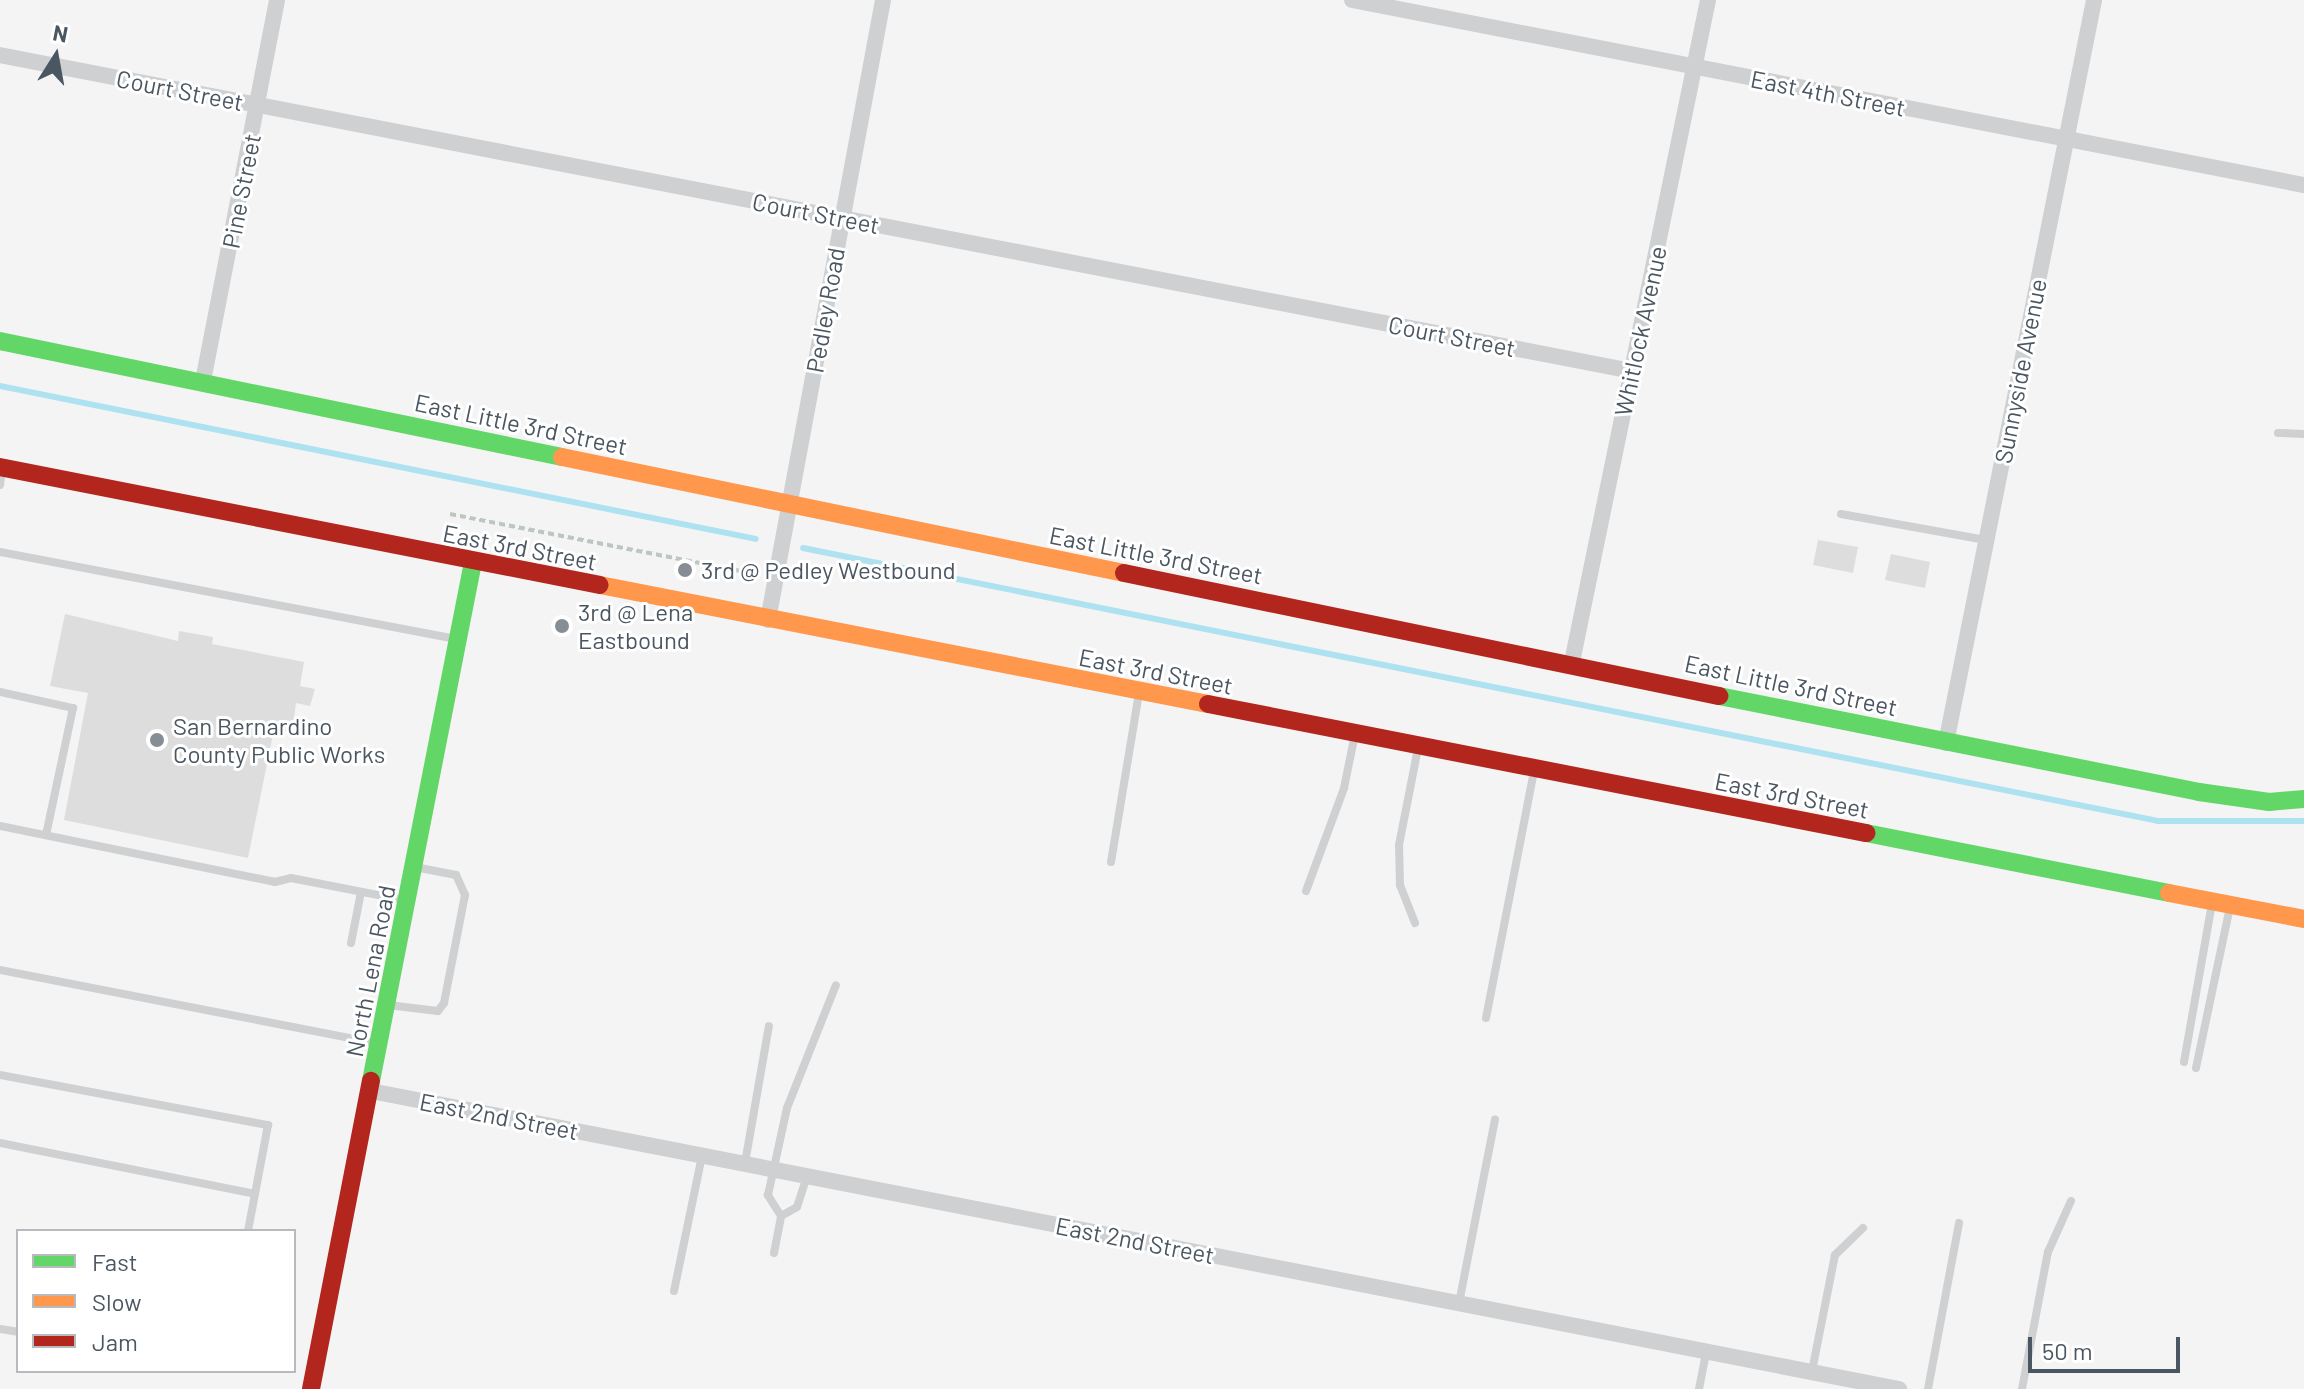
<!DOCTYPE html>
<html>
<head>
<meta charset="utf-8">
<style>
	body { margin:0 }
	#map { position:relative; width:2304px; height:1389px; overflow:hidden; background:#f4f4f4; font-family:Barlow,sans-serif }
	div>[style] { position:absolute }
	.stream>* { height:6px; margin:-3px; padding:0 3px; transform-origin:3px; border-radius:3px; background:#aee2f0 }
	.building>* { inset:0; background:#ddddde }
	.path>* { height:4px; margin-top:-2px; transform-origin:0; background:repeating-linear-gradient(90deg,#bcc7c4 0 6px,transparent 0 10px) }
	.lane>* { height:8px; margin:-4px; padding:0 4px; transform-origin:4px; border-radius:4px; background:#ced0d2 }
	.street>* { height:16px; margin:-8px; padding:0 8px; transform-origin:8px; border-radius:8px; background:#ced0d2 }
	.fast>* { height:18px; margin:-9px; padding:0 9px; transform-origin:9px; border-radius:9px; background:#63d668 }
	.slow>* { height:18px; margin:-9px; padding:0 9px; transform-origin:9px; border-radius:9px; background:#ff974d }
	.jam>* { height:18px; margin:-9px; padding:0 9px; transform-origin:9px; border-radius:9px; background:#b3261e }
	.dots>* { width:22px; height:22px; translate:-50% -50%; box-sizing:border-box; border:4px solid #fff; border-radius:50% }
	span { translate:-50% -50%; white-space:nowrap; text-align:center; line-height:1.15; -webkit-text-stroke:6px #fff; paint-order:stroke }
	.street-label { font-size:24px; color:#4a5661 }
	.poi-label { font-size:24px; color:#4a5661 }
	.left { translate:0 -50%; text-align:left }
	.legend { position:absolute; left:16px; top:1229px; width:280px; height:144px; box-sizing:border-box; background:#fff; border:2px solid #b7bbc0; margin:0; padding:10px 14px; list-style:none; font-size:24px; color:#4a5661 }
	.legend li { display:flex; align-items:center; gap:16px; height:40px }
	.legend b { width:40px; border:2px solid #b7bbc0 }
	.north { position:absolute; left:16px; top:16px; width:80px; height:80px; -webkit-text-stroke:6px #fff; paint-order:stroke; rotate:11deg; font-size:22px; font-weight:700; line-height:32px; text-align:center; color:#4a5661 }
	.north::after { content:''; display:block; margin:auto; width:28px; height:36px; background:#4a5661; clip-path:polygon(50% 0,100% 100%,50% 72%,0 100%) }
	.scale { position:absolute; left:2028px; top:1337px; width:152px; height:36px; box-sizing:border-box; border:4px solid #4a5661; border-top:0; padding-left:10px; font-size:24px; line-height:28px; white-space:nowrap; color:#4a5661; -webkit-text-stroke:6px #fff; paint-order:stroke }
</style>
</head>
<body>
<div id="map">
	<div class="stream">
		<i style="left:0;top:386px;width:771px;rotate:11.44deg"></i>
		<i style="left:803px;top:548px;width:1382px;rotate:11.39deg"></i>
		<i style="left:2158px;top:821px;width:146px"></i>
	</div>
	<div class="building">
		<i style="clip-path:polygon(1818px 540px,1858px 547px,1853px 573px,1813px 565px)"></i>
		<i style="clip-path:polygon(1891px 554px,1930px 562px,1925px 588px,1885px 580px)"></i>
		<i style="clip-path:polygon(65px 614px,178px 641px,179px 631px,213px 637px,212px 644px,304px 662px,300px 686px,315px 689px,310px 706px,296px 703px,292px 732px,274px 729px,248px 858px,64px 820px,88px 693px,50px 686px)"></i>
	</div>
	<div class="path">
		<i style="left:450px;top:514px;width:317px;rotate:11.1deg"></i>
	</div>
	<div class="lane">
		<i style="left:2278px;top:433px;width:26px;rotate:2deg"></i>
		<i style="left:0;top:485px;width:17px;rotate:-83deg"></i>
		<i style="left:1841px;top:514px;width:147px;rotate:10.2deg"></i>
		<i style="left:0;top:552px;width:463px;rotate:10.8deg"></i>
		<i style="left:0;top:692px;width:75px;rotate:12.4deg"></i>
		<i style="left:73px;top:708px;width:130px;rotate:102deg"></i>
		<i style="left:0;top:826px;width:281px;rotate:11.5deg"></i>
		<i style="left:275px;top:882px;width:16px;rotate:-14deg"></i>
		<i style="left:291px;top:878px;width:114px;rotate:11.1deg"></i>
		<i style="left:1111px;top:862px;width:171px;rotate:-80.6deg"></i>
		<i style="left:1306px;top:891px;width:110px;rotate:-69.7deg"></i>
		<i style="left:1344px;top:788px;width:55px;rotate:-78.5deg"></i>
		<i style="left:1415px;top:923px;width:41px;rotate:-111.5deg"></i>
		<i style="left:1400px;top:885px;width:40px;rotate:-91.4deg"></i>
		<i style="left:1399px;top:845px;width:99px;rotate:-78.9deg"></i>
		<i style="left:351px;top:943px;width:52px;rotate:-78.9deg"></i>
		<i style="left:0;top:970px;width:382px;rotate:11deg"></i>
		<i style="left:388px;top:1005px;width:50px;rotate:6.8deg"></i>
		<i style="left:438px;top:1011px;width:10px;rotate:-53deg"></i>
		<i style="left:444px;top:1003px;width:110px;rotate:-79deg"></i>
		<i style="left:465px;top:895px;width:22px;rotate:-114deg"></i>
		<i style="left:456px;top:875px;width:42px;rotate:-169deg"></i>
		<i style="left:1486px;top:1018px;width:252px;rotate:-79deg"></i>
		<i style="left:2184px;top:1062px;width:161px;rotate:-80deg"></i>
		<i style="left:2196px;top:1068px;width:166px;rotate:-78.1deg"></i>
		<i style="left:0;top:1075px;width:273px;rotate:10.6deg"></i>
		<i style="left:268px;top:1125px;width:108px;rotate:100.7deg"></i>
		<i style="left:0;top:1143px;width:260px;rotate:11.3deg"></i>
		<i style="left:745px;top:1163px;width:139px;rotate:-80.1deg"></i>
		<i style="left:781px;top:1216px;width:18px;rotate:-29deg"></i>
		<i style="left:797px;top:1207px;width:33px;rotate:-72deg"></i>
		<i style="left:774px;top:1253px;width:38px;rotate:-79deg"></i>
		<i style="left:781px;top:1216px;width:25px;rotate:-122deg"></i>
		<i style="left:768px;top:1195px;width:89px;rotate:-77.7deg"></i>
		<i style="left:787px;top:1108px;width:132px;rotate:-68.3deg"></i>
		<i style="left:674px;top:1291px;width:138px;rotate:-78.3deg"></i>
		<i style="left:1459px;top:1303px;width:187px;rotate:-78.9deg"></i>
		<i style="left:0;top:1329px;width:18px;rotate:9deg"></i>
		<i style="left:1812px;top:1371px;width:118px;rotate:-78.8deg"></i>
		<i style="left:1835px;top:1255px;width:39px;rotate:-44deg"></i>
		<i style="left:1699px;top:1389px;width:38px;rotate:-79deg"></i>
		<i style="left:1928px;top:1389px;width:169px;rotate:-79.4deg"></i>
		<i style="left:2022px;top:1389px;width:139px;rotate:-79.3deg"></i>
		<i style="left:2048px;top:1252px;width:56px;rotate:-65.7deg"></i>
	</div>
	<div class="street">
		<i style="left:1352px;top:0;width:970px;rotate:11deg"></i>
		<i style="left:0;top:55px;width:1662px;rotate:10.96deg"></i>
		<i style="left:203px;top:381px;width:388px;rotate:-79deg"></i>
		<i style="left:768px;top:620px;width:631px;rotate:-79.49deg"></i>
		<i style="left:1572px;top:662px;width:676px;rotate:-78.39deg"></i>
		<i style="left:1946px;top:743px;width:758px;rotate:-78.73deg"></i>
		<i style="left:371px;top:1091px;width:1557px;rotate:11.04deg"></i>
	</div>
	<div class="fast">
		<i style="left:0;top:341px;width:574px;rotate:11.66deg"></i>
		<i style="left:1719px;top:696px;width:490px;rotate:11.3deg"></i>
		<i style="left:2199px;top:792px;width:71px;rotate:8.1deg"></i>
		<i style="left:2269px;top:802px;width:35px;rotate:-5deg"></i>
		<i style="left:1866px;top:833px;width:309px;rotate:11.2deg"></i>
		<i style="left:371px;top:1081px;width:529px;rotate:-78.88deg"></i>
	</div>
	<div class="slow">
		<i style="left:562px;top:457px;width:574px;rotate:11.66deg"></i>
		<i style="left:600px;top:585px;width:620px;rotate:11.07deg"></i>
		<i style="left:2169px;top:893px;width:137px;rotate:10.9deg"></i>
	</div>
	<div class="jam">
		<i style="left:0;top:467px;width:611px;rotate:11.13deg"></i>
		<i style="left:1124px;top:573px;width:608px;rotate:11.68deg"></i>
		<i style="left:1208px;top:704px;width:671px;rotate:11.09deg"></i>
		<i style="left:311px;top:1389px;width:314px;rotate:-79deg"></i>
	</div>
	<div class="dots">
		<i style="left:685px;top:570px;background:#868d94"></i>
		<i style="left:562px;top:626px;background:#868d94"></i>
		<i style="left:157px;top:740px;background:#868d94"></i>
	</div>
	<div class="street-label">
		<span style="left:180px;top:90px;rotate:11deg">Court Street</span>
		<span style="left:1828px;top:93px;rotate:11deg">East 4th Street</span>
		<span style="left:241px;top:191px;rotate:-79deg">Pine Street</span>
		<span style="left:816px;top:213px;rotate:11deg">Court Street</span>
		<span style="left:825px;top:310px;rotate:-80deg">Pedley Road</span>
		<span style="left:1640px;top:331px;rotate:-78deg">Whitlock Avenue</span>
		<span style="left:1452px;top:336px;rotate:11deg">Court Street</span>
		<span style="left:2020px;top:371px;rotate:-79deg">Sunnyside Avenue</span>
		<span style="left:521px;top:424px;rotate:12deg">East Little 3rd Street</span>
		<span style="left:520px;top:547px;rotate:11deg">East 3rd Street</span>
		<span style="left:1156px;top:555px;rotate:11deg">East Little 3rd Street</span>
		<span style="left:1156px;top:671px;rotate:11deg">East 3rd Street</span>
		<span style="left:1791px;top:685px;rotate:12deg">East Little 3rd Street</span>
		<span style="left:1792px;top:795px;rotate:11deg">East 3rd Street</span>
		<span style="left:370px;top:971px;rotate:-79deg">North Lena Road</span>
		<span style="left:499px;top:1116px;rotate:11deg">East 2nd Street</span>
		<span style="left:1135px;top:1240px;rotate:11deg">East 2nd Street</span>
	</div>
	<div class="poi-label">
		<span class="left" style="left:701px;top:570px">3rd @ Pedley Westbound</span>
		<span class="left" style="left:578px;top:626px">3rd @ Lena<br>Eastbound</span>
		<span class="left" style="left:173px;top:740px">San Bernardino<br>County Public Works</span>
	</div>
	<ul class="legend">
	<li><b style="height:10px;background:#63d668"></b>Fast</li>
	<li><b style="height:10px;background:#ff974d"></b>Slow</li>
	<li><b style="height:10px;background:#b3261e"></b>Jam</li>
	</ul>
	<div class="north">N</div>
	<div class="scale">50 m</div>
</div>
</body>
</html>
